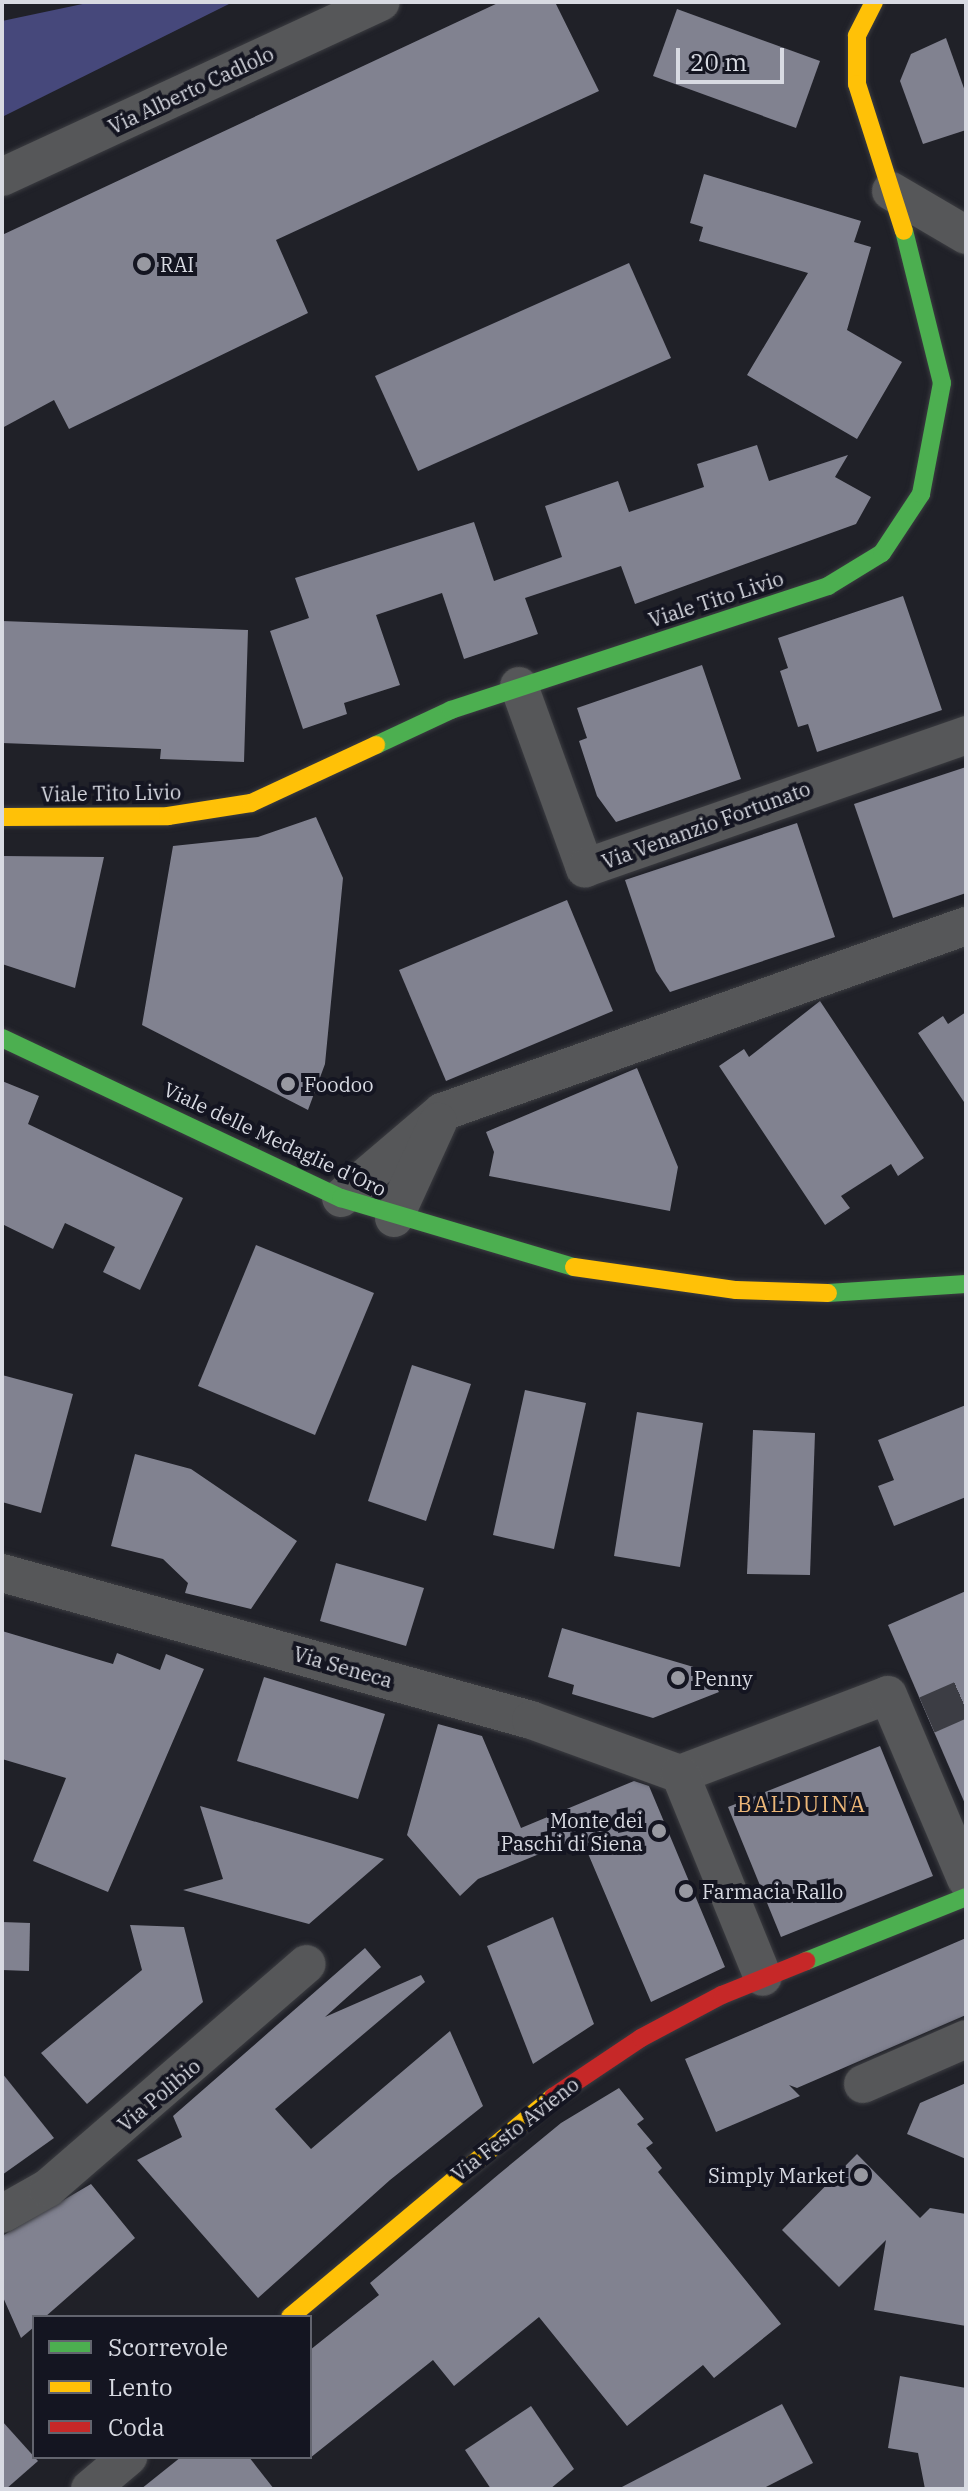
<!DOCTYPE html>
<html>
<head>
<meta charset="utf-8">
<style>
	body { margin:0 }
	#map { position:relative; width:968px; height:2491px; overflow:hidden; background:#202128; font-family:"IBM Plex Serif",serif }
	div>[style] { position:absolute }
	.forest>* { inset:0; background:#46487b }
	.building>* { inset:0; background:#818290 }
	.street-tunnel>* { height:38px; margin-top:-19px; transform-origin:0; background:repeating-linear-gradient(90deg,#3c3d44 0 38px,transparent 0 57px) }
	.roads { filter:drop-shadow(0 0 2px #3b3c41) drop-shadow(0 0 2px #3b3c41) }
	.street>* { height:38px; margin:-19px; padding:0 19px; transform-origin:19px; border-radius:19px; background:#565759 }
	.fast>* { height:18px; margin:-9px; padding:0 9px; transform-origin:9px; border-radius:9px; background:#4caf50 }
	.slow>* { height:18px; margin:-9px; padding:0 9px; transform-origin:9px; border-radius:9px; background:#ffc107 }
	.jam>* { height:18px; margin:-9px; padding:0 9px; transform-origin:9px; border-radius:9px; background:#c62828 }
	.dots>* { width:22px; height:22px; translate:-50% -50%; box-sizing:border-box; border:4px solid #141521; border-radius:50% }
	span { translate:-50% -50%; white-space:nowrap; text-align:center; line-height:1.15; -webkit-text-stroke:8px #141521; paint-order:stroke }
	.street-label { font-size:20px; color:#d8dae2 }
	.poi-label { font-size:20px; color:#d8dae2 }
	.left { translate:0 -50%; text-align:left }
	.right { translate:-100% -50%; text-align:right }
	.neighbourhood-label { font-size:22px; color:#ebb678; letter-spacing:2px }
	.frame { position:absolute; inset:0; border:4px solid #d8dae2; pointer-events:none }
	.legend { position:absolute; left:32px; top:2315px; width:280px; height:144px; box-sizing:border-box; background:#141521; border:2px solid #62646e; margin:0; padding:10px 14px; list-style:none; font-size:24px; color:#d8dae2 }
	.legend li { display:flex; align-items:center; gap:16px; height:40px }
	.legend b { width:40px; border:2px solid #62646e }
	.scale { position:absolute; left:676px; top:48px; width:108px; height:36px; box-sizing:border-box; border:4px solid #d8dae2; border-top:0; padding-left:10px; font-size:24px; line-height:28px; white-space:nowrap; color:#d8dae2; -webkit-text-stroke:6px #141521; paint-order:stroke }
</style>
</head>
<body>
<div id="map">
	<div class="forest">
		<i style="clip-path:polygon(92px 2px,233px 2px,2px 117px,2px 21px)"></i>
	</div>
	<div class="building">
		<i style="clip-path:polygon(500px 2px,555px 2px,599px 91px,276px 240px,308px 313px,69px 429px,54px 400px,2px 428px,2px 235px)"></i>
		<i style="clip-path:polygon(677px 9px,820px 61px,796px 128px,653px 76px)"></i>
		<i style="clip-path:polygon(946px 38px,966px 94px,966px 130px,923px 144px,900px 81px,911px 54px)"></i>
		<i style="clip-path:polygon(704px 174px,861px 221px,854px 242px,871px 247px,847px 330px,902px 362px,857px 439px,747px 375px,808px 273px,699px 241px,703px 227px,690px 223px)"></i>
		<i style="clip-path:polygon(629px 263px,671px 358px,418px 471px,375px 376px)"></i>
		<i style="clip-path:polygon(757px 445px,769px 481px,848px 455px,835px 477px,871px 497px,856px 524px,635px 604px,621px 566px,525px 598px,538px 634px,464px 659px,442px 593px,376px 615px,400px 685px,344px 703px,347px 714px,303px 729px,270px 631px,309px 618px,295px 578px,474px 522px,494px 581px,562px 557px,545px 506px,618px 481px,629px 512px,704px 487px,697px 464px)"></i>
		<i style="clip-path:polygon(903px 596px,942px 710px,817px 752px,808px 724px,798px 727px,780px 671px,788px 668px,778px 638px)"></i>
		<i style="clip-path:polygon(2px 621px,248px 630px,244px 762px,160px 759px,161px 749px,2px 743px)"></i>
		<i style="clip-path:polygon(702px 665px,741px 779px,616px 822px,597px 796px,579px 741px,587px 738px,577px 708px)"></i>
		<i style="clip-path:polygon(966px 767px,966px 893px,893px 918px,854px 804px)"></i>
		<i style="clip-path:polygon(316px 817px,343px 878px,325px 1064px,308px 1110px,142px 1025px,173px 846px,258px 837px)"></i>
		<i style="clip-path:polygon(797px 823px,835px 937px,670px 992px,656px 971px,625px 880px)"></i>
		<i style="clip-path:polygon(2px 856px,104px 857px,75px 988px,2px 964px)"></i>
		<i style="clip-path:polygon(567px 900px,613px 1011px,446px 1081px,399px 970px)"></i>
		<i style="clip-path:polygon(820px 1001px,924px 1158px,898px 1176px,891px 1164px,841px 1196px,850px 1208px,825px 1225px,719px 1066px,744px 1049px,749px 1057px)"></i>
		<i style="clip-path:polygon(966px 1012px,966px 1105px,918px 1033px,943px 1016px,948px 1024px)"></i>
		<i style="clip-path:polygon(637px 1068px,678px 1167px,670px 1211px,489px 1176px,494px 1152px,486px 1132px)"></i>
		<i style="clip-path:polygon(2px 1081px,39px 1096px,28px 1124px,183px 1198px,140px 1290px,103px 1272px,115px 1247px,65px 1223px,53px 1249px,2px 1224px)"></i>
		<i style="clip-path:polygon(256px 1245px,374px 1293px,315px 1435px,198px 1386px)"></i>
		<i style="clip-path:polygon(412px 1365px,471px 1384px,426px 1521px,368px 1501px)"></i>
		<i style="clip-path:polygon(2px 1375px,73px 1394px,41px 1513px,2px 1502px)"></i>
		<i style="clip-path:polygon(525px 1390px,586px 1403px,554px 1549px,493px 1535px)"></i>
		<i style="clip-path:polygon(966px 1405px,966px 1497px,894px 1526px,878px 1486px,894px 1480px,878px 1440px)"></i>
		<i style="clip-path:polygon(637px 1412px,703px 1423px,680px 1567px,614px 1556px)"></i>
		<i style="clip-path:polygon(753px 1430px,815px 1433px,810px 1575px,747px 1574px)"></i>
		<i style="clip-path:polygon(135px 1454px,191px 1469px,297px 1541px,251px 1609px,185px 1593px,188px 1583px,163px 1559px,111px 1546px)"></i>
		<i style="clip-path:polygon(336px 1563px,424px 1588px,406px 1646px,320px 1621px)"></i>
		<i style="clip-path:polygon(966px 1591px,966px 1806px,888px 1625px)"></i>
		<i style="clip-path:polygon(562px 1628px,707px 1671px,719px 1692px,653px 1718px,572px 1694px,574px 1685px,548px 1677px)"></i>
		<i style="clip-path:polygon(2px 1631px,113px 1664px,117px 1653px,160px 1670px,166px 1654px,204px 1669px,108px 1892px,33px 1861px,66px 1778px,2px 1759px)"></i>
		<i style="clip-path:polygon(264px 1677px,385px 1714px,358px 1799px,237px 1761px)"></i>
		<i style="clip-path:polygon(438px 1724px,482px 1736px,521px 1828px,634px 1781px,649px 1786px,725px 1967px,651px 2002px,581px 1837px,478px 1879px,460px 1896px,407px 1835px)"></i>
		<i style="clip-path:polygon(880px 1746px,933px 1876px,781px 1937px,728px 1807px)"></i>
		<i style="clip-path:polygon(200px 1806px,330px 1843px,384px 1859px,309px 1924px,183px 1890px,223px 1879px)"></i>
		<i style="clip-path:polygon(553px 1917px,594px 2024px,533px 2064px,487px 1946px)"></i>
		<i style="clip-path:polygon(2px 1922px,30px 1923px,29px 1971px,2px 1970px)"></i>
		<i style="clip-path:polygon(130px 1925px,184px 1927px,203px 2002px,87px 2104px,41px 2053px,142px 1970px)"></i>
		<i style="clip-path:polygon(966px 1938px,966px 2015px,797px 2088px,789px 2085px,800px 2096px,716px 2132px,685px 2059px)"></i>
		<i style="clip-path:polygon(365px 1948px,381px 1967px,325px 2017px,421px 1975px,425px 1982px,275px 2109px,311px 2149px,450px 2031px,483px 2106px,390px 2180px,258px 2298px,137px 2160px,182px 2137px,173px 2116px)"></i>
		<i style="clip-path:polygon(2px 2073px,54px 2138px,2px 2175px)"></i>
		<i style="clip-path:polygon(966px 2083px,966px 2159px,907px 2134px,920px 2103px)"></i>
		<i style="clip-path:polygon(619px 2088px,644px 2119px,637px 2124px,653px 2143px,646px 2148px,662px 2168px,658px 2172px,781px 2324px,714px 2378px,703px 2365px,627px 2426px,539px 2317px,454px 2386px,433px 2360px,310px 2458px,310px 2350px,379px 2295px,370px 2283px,499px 2174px,561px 2123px)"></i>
		<i style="clip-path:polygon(857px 2154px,920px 2218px,930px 2208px,966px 2214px,966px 2326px,874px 2310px,886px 2240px,839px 2287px,782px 2230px)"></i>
		<i style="clip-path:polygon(91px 2184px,135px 2238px,45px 2317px,34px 2317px,34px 2327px,21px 2338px,2px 2295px,2px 2236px)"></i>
		<i style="clip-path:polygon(900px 2376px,966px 2388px,966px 2489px,925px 2489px,918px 2453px,888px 2448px)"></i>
		<i style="clip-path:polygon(782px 2404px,813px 2463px,762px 2489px,618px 2489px)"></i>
		<i style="clip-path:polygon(531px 2406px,574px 2469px,550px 2489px,491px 2489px,465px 2450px)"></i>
		<i style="clip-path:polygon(2px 2421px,38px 2461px,6px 2489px,2px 2489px)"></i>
		<i style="clip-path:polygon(181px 2457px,249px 2457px,274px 2489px,141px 2489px)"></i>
	</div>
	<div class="street-tunnel">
		<i style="left:927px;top:1715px;width:43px;rotate:-23.6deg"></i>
	</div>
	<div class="roads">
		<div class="street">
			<i style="left:2px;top:177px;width:417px;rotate:-24.8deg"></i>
			<i style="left:891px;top:191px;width:87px;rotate:30.4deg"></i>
			<i style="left:519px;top:686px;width:194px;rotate:70.1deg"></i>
			<i style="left:585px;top:868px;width:404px;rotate:-19.2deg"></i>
			<i style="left:341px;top:1198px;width:133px;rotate:-40.4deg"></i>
			<i style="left:442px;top:1112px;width:556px;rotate:-19.54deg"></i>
			<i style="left:394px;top:1218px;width:106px;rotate:-65.4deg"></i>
			<i style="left:2px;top:1573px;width:549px;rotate:15.53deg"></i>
			<i style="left:531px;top:1720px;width:158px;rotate:19.9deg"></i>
			<i style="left:680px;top:1774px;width:222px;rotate:-20.8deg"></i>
			<i style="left:888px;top:1695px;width:200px;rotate:67deg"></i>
			<i style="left:680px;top:1774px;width:219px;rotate:67.8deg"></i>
			<i style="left:863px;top:2084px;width:112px;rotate:-23.6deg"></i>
			<i style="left:2px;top:2214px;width:53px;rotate:-29.5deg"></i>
			<i style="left:48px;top:2188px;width:342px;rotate:-40.9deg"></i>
			<i style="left:90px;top:2489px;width:50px;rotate:-40.1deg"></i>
		</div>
		<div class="fast">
			<i style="left:376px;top:745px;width:83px;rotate:-25deg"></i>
			<i style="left:451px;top:710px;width:397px;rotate:-18.2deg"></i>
			<i style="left:828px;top:586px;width:63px;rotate:-31.4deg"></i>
			<i style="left:882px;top:553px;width:71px;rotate:-56.5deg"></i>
			<i style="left:921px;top:494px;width:113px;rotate:-79.3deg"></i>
			<i style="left:942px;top:383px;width:157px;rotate:-104deg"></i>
			<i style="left:2px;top:1038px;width:375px;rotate:25.3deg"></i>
			<i style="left:341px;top:1198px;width:243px;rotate:16.5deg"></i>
			<i style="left:828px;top:1293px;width:138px;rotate:-3.7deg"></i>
			<i style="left:806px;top:1961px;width:172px;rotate:-21.8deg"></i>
		</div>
		<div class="slow">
			<i style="left:874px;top:2px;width:38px;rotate:117deg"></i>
			<i style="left:857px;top:36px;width:48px;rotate:90deg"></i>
			<i style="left:857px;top:84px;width:154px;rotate:72.3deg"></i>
			<i style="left:2px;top:817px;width:166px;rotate:-0.3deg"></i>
			<i style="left:168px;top:816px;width:84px;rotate:-8.9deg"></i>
			<i style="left:251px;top:803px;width:138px;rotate:-24.9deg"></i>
			<i style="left:574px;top:1267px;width:164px;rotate:8.1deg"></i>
			<i style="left:736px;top:1290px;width:92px;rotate:1.9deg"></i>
			<i style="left:290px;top:2317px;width:343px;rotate:-39.9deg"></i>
		</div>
		<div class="jam">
			<i style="left:553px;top:2097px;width:106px;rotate:-33.8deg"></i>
			<i style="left:641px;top:2038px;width:92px;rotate:-28deg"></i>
			<i style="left:722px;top:1995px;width:91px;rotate:-22deg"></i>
		</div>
	</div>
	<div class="dots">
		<i style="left:144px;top:264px;background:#9899a1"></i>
		<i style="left:288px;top:1084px;background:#9899a1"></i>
		<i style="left:678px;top:1678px;background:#9899a1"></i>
		<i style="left:659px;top:1831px;background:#9899a1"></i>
		<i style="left:686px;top:1891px;background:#9899a1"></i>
		<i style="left:861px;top:2175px;background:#9899a1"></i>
	</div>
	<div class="street-label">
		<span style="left:191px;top:90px;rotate:-25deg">Via Alberto Cadlolo</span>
		<span style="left:716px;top:599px;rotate:-18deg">Viale Tito Livio</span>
		<span style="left:111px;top:793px;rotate:-1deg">Viale Tito Livio</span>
		<span style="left:706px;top:825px;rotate:-20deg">Via Venanzio Fortunato</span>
		<span style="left:275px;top:1139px;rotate:25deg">Viale delle Medaglie d'Oro</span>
		<span style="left:343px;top:1667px;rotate:16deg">Via Seneca</span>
		<span style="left:159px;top:2095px;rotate:-40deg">Via Polibio</span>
		<span style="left:515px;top:2129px;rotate:-38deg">Via Festo Avieno</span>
	</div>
	<div class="poi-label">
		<span class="left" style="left:160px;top:264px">RAI</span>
		<span class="left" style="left:304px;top:1084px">Foodoo</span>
		<span class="left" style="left:694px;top:1678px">Penny</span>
		<span class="right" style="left:643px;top:1832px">Monte dei<br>Paschi di Siena</span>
		<span class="left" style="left:702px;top:1891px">Farmacia Rallo</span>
		<span class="right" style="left:845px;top:2175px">Simply Market</span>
	</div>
	<div class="neighbourhood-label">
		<span style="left:802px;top:1804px">BALDUINA</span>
	</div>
	<div class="frame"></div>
	<ul class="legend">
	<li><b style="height:10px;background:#4caf50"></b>Scorrevole</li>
	<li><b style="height:10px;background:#ffc107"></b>Lento</li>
	<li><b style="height:10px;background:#c62828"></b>Coda</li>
	</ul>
	<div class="scale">20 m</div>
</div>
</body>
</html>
